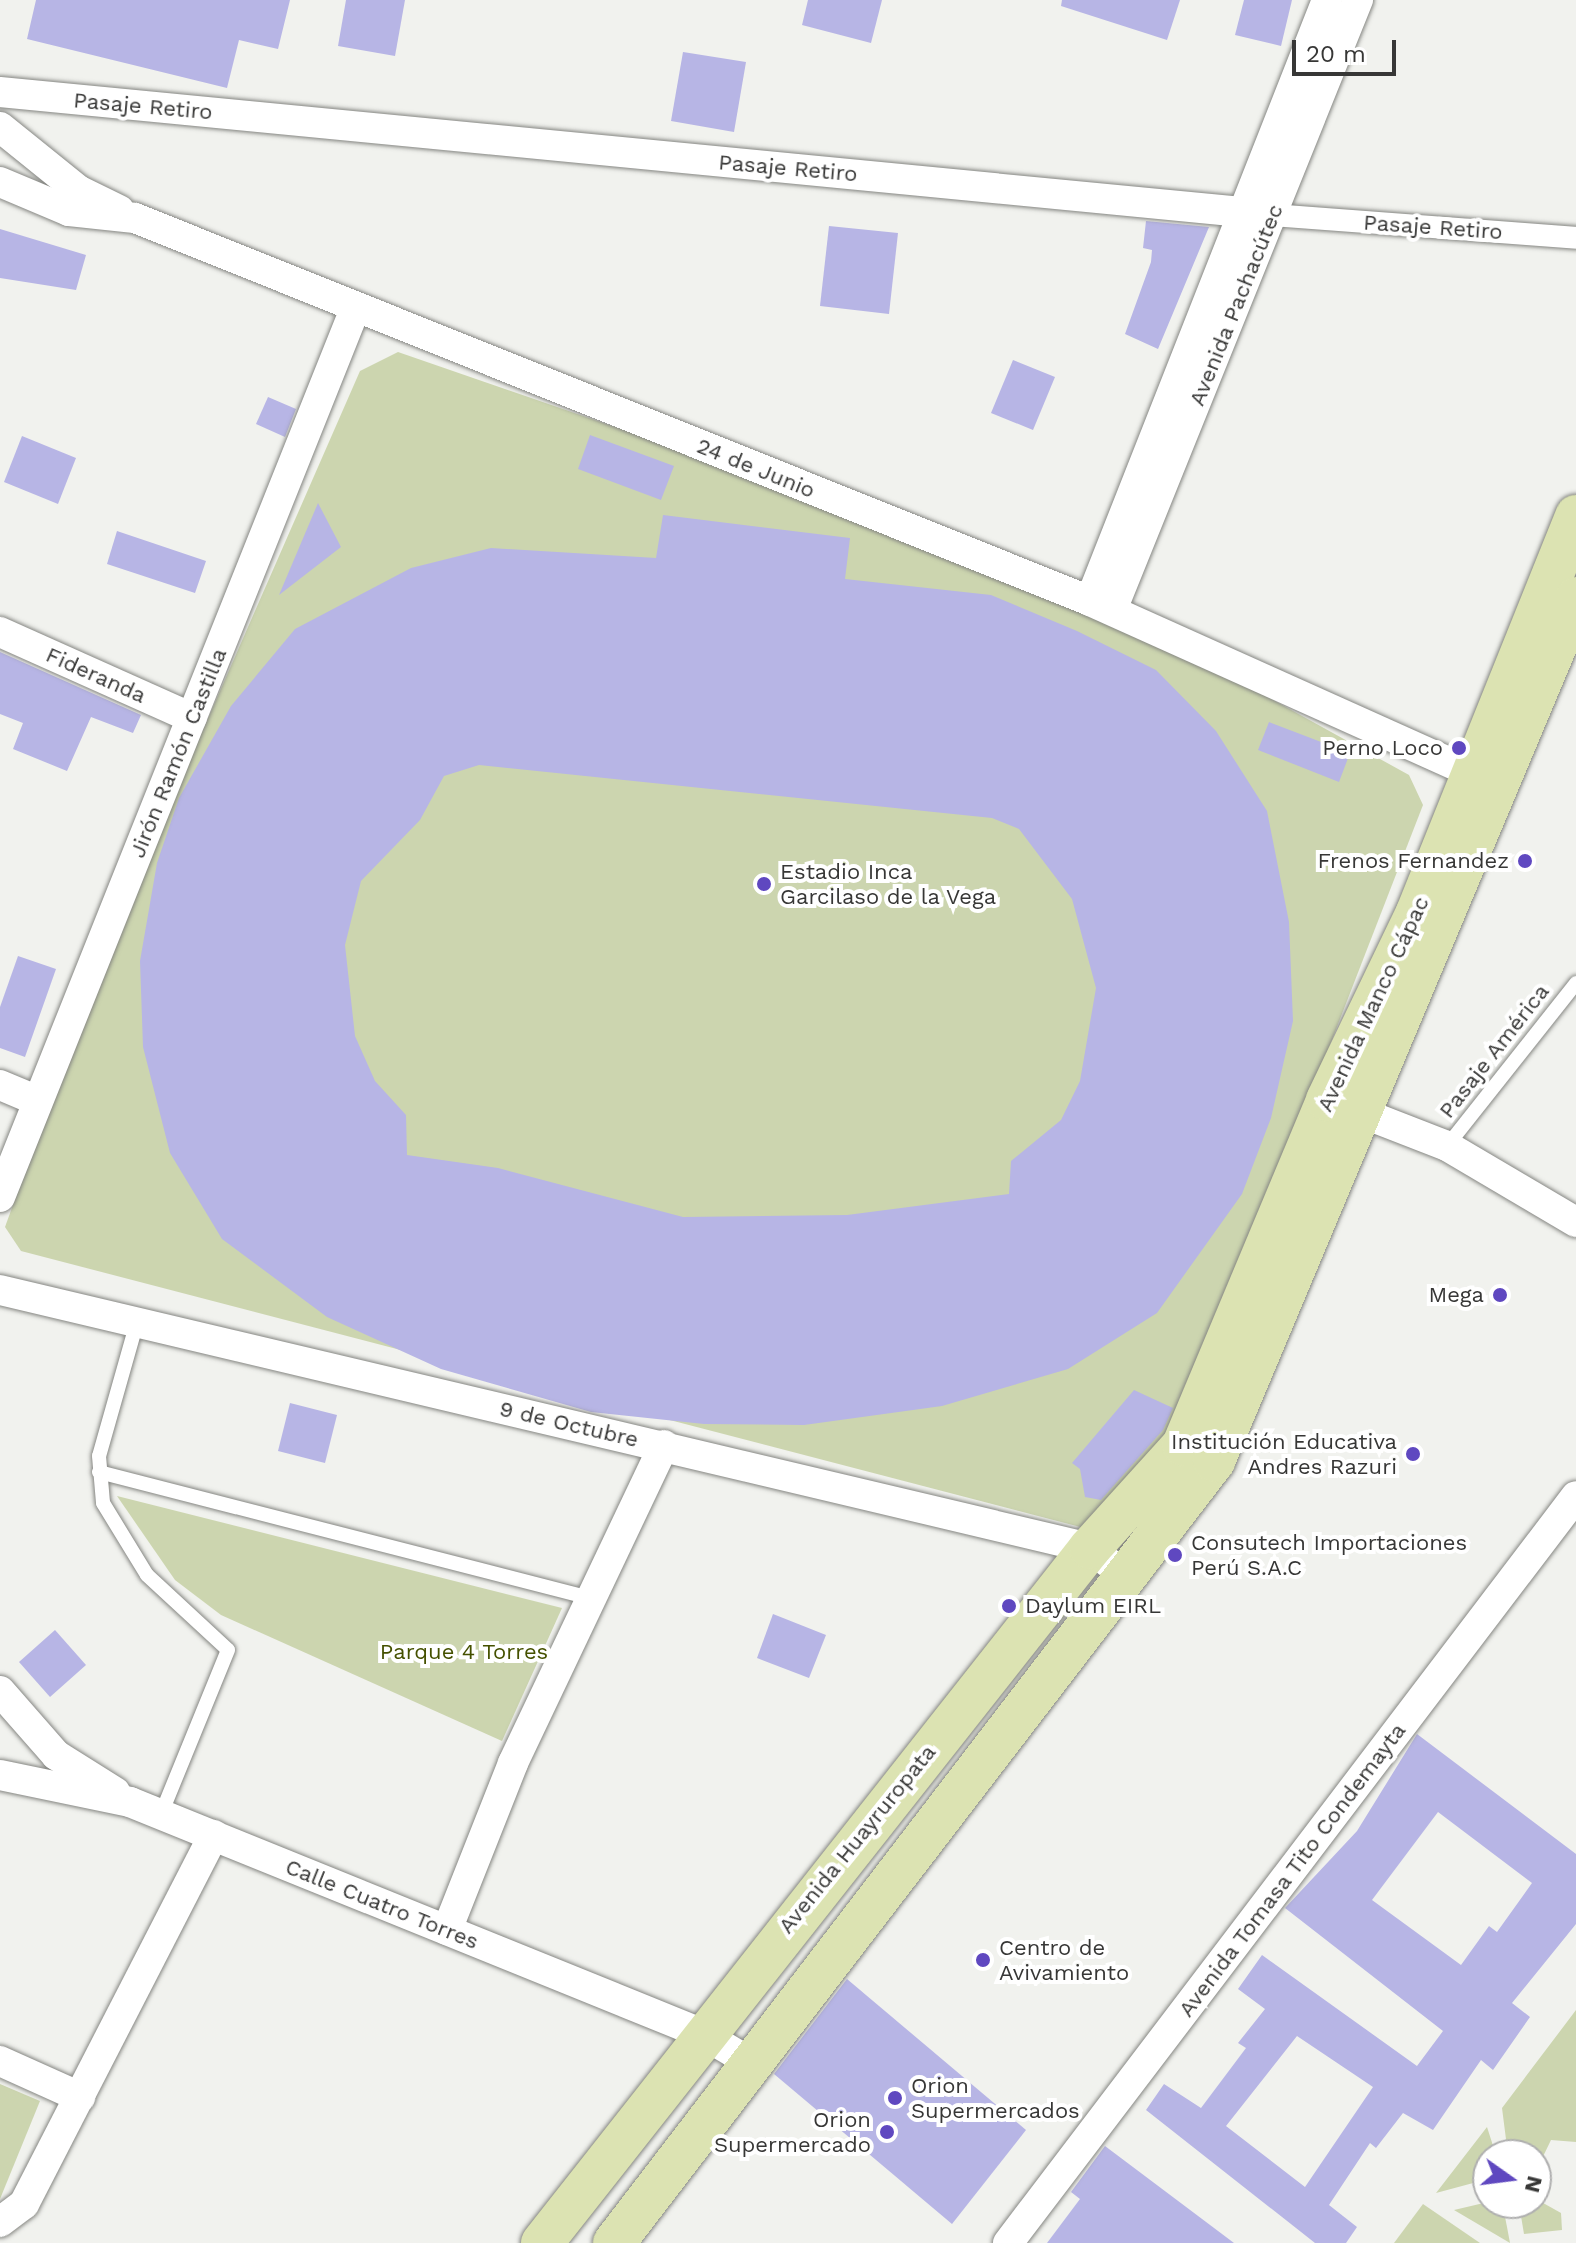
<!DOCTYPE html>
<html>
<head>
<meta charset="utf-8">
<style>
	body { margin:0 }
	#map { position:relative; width:1576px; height:2243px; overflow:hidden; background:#f1f2ee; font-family:"Work Sans",sans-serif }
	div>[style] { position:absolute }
	.green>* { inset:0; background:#ccd5af }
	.building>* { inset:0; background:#b7b5e5 }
	.roads { filter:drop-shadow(0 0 2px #858682) drop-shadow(0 0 2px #858682) }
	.service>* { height:14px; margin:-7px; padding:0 7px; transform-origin:7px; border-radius:7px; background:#fff }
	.pedestrian>* { height:22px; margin:-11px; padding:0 11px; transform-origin:11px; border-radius:11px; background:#fff }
	.minor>* { height:30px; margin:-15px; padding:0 15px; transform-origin:15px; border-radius:15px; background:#fff }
	.secondary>* { height:42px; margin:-21px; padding:0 21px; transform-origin:21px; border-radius:21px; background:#dce3b2 }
	.dots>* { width:22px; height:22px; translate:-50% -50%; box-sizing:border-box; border:4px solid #fff; border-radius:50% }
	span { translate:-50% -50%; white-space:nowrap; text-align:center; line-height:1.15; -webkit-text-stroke:8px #fff; paint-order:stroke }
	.street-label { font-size:22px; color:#373736 }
	.poi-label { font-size:22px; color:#373736 }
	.right { translate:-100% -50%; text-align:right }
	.left { translate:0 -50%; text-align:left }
	.park-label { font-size:22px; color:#455100 }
	.north { position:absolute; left:1472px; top:2139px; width:80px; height:80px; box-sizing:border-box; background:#fff; border:2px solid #afafaf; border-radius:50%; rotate:104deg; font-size:22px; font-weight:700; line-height:32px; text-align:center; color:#373736 }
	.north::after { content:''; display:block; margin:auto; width:28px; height:36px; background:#5f48c0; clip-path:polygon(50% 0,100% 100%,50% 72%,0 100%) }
	.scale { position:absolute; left:1292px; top:40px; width:104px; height:36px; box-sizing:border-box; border:4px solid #373736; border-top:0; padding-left:10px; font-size:24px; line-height:28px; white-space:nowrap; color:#373736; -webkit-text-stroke:6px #fff; paint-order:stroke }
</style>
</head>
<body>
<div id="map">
	<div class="green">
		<i style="clip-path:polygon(398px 352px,870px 515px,1177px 647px,1409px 775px,1423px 805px,1186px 1416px,1088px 1529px,21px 1251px,5px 1227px,101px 963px,360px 371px)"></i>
		<i style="clip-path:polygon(117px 1496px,562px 1608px,502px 1741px,221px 1615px,175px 1580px)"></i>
		<i style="clip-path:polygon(1576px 2010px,1576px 2142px,1551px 2140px,1536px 2171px,1536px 2155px,1508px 2155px,1502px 2108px)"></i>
		<i style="clip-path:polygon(0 2084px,40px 2101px,0 2199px)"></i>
		<i style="clip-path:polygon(1487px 2127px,1496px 2155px,1488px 2155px,1488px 2179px,1436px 2193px)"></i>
		<i style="clip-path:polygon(1536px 2199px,1561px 2213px,1562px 2230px,1524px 2234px,1519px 2204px)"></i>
		<i style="clip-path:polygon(1488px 2202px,1503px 2206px,1510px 2243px,1454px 2210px)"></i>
		<i style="clip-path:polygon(1423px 2204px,1480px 2243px,1394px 2243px)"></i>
	</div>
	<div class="building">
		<i style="clip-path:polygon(36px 0,290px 0,278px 49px,239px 40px,227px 88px,27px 39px)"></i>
		<i style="clip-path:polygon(346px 0,405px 0,395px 56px,338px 46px)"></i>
		<i style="clip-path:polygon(808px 0,882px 0,871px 43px,802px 25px)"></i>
		<i style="clip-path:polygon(1062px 0,1180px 0,1167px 40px,1061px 6px)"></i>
		<i style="clip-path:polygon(1244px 0,1292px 0,1281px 46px,1235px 35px)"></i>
		<i style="clip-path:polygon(683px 52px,746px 62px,734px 132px,671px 121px)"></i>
		<i style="clip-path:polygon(1146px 221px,1209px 227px,1158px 349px,1125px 334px,1151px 262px,1152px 250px,1143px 248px)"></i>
		<i style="clip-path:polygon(829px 226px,898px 233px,889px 314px,820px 306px)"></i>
		<i style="clip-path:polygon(0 229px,86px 255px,76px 290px,0 278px)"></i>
		<i style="clip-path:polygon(1013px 360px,1055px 377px,1033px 430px,991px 413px)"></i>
		<i style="clip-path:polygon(268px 397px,296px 409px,285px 437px,256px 424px)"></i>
		<i style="clip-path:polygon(590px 435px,674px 466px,661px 500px,578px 469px)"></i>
		<i style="clip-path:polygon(22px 436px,76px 458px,58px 504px,4px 482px)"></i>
		<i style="clip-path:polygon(318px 503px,341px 547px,279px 595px)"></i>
		<i style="clip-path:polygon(evenodd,663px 515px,850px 538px,845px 579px,991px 595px,1077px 631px,1156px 670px,1216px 731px,1267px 811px,1289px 922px,1293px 1021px,1271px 1118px,1242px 1194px,1157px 1313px,1068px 1369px,942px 1406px,804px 1425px,704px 1424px,591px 1412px,441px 1369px,327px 1317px,222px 1239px,170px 1153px,143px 1047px,140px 961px,157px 863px,179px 798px,231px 706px,295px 629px,411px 568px,491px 548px,656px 558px,663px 515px,479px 765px,992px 818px,1019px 829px,1072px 899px,1096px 988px,1080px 1081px,1061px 1120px,1011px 1161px,1009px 1194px,847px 1215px,683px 1217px,498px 1168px,407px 1155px,406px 1115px,375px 1081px,355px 1036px,345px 945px,361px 881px,420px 820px,444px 776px,479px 765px)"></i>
		<i style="clip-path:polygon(117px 531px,206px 561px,195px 593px,107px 564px)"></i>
		<i style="clip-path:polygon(0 652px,141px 715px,133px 733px,91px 717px,67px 771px,13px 749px,23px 723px,0 714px)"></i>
		<i style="clip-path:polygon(1269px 722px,1350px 753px,1339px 782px,1258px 750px)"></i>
		<i style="clip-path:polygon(18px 956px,56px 969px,25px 1057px,0 1048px,0 1007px)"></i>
		<i style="clip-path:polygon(1134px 1390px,1173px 1408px,1163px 1430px,1101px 1500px,1085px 1497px,1080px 1469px,1072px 1463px)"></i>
		<i style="clip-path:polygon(290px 1403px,337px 1415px,325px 1463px,278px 1451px)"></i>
		<i style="clip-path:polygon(773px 1614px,826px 1635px,809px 1678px,757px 1658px)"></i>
		<i style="clip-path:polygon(55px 1630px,86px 1665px,50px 1697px,19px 1662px)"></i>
		<i style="clip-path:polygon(evenodd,1417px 1734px,1576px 1854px,1576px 1924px,1512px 2003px,1530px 2017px,1493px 2070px,1481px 2060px,1433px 2130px,1403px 2113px,1376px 2148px,1370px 2143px,1329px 2205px,1357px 2227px,1346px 2243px,1315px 2243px,1146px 2110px,1164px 2084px,1201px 2108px,1246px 2048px,1238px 2043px,1265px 2009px,1238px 1989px,1262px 1955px,1417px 2066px,1443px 2031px,1285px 1908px,1357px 1831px,1417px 1734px,1438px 1812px,1532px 1883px,1497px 1932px,1489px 1926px,1461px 1965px,1372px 1900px,1438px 1812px,1417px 1734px,1297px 2036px,1373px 2087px,1305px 2187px,1226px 2126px,1297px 2036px)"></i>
		<i style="clip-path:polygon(847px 1979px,1026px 2130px,952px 2224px,774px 2074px)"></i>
		<i style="clip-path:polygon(1105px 2146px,1234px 2243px,1047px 2243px,1080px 2199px,1071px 2192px)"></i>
	</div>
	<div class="roads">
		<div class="service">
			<i style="left:1447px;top:1146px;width:208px;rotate:-51.6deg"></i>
			<i style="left:137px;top:1322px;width:139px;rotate:105.8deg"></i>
			<i style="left:99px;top:1456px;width:47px;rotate:85.1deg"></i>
			<i style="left:103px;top:1503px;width:84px;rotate:58.6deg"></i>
			<i style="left:147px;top:1575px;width:110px;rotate:42.8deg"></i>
			<i style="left:228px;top:1650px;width:177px;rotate:112.2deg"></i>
			<i style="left:99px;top:1472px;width:507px;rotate:14.39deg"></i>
		</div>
		<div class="pedestrian">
			<i style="left:1273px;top:215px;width:304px;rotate:4.3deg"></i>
		</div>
		<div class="minor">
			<i style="left:0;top:92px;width:1279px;rotate:5.52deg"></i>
			<i style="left:0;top:127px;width:100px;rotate:38.9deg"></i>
			<i style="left:78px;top:190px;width:46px;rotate:26deg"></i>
			<i style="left:0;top:182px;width:75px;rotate:22.8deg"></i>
			<i style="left:69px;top:211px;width:66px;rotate:6.1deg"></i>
			<i style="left:135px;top:218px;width:1029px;rotate:21.85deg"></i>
			<i style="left:1090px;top:601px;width:437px;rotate:24.2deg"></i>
			<i style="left:1090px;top:601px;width:646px;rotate:-68.48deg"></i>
			<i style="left:1112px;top:610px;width:658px;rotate:-68.04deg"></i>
			<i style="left:0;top:632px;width:210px;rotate:24.1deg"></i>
			<i style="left:0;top:1085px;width:41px;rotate:22.8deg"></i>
			<i style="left:1344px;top:1106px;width:110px;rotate:21.2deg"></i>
			<i style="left:1447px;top:1146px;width:150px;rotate:30.5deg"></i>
			<i style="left:0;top:1197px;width:956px;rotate:-68.21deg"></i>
			<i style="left:0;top:1290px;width:1120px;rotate:13.32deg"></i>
			<i style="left:1090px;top:1548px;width:50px;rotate:38.5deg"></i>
			<i style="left:0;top:1691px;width:85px;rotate:48.8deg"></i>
			<i style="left:56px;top:1755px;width:70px;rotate:32.1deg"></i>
			<i style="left:0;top:1775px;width:133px;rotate:11.7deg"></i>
			<i style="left:130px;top:1802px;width:616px;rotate:22.03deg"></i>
			<i style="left:701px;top:2033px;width:61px;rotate:30.8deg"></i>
			<i style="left:447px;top:1930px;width:180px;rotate:-68.4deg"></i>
			<i style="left:513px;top:1763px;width:352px;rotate:-64.6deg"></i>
			<i style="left:0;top:2061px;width:88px;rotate:24.2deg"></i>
			<i style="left:0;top:2222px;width:30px;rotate:-37deg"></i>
			<i style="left:24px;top:2204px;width:415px;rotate:-62.8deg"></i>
			<i style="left:1008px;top:2243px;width:938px;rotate:-52.75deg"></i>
		</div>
		<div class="secondary">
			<i style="left:542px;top:2243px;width:885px;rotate:-51.74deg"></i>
			<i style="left:1090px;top:1548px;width:139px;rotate:-47.9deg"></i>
			<i style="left:1183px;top:1445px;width:374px;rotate:-67.3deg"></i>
			<i style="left:1327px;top:1100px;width:208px;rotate:-64.4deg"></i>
			<i style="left:1417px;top:912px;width:427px;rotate:-68.1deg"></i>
			<i style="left:614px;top:2243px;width:986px;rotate:-52.5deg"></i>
			<i style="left:1214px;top:1461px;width:936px;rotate:-67.24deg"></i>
		</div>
	</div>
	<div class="dots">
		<i style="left:1459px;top:748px;background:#5f48c0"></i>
		<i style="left:1525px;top:861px;background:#5f48c0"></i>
		<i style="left:764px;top:884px;background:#5f48c0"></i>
		<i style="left:1500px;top:1295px;background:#5f48c0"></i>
		<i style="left:1413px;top:1454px;background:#5f48c0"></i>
		<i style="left:1175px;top:1555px;background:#5f48c0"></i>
		<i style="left:1009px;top:1606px;background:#5f48c0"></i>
		<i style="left:983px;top:1960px;background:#5f48c0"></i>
		<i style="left:895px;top:2098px;background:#5f48c0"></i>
		<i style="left:887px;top:2132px;background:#5f48c0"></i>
	</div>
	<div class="street-label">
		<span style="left:143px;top:106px;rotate:5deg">Pasaje Retiro</span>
		<span style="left:788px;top:168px;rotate:5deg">Pasaje Retiro</span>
		<span style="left:1433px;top:227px;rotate:4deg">Pasaje Retiro</span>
		<span style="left:1236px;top:305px;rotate:-68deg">Avenida Pachacútec</span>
		<span style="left:756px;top:468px;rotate:22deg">24 de Junio</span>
		<span style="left:96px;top:675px;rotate:24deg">Fideranda</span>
		<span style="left:178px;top:753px;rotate:-68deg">Jirón Ramón Castilla</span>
		<span style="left:1373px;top:1004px;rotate:-65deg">Avenida Manco Cápac</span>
		<span style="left:1494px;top:1051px;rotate:-52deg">Pasaje América</span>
		<span style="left:569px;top:1424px;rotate:13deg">9 de Octubre</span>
		<span style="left:857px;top:1839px;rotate:-51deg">Avenida Huayruropata</span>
		<span style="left:1292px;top:1870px;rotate:-53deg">Avenida Tomasa Tito Condemayta</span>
		<span style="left:382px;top:1904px;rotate:22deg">Calle Cuatro Torres</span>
	</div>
	<div class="poi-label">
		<span class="right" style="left:1443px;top:748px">Perno Loco</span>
		<span class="right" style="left:1509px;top:861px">Frenos Fernandez</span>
		<span class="left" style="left:780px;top:884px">Estadio Inca<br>Garcilaso de la Vega</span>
		<span class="right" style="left:1484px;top:1295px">Mega</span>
		<span class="right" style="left:1397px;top:1454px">Institución Educativa<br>Andres Razuri</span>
		<span class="left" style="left:1191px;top:1555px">Consutech Importaciones<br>Perú S.A.C</span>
		<span class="left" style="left:1025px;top:1606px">Daylum EIRL</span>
		<span class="left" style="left:999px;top:1960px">Centro de<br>Avivamiento</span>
		<span class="left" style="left:911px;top:2098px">Orion<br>Supermercados</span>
		<span class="right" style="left:871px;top:2132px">Orion<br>Supermercado</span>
	</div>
	<div class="park-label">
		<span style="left:464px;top:1652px">Parque 4 Torres</span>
	</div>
	<div class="north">N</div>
	<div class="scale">20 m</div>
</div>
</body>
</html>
